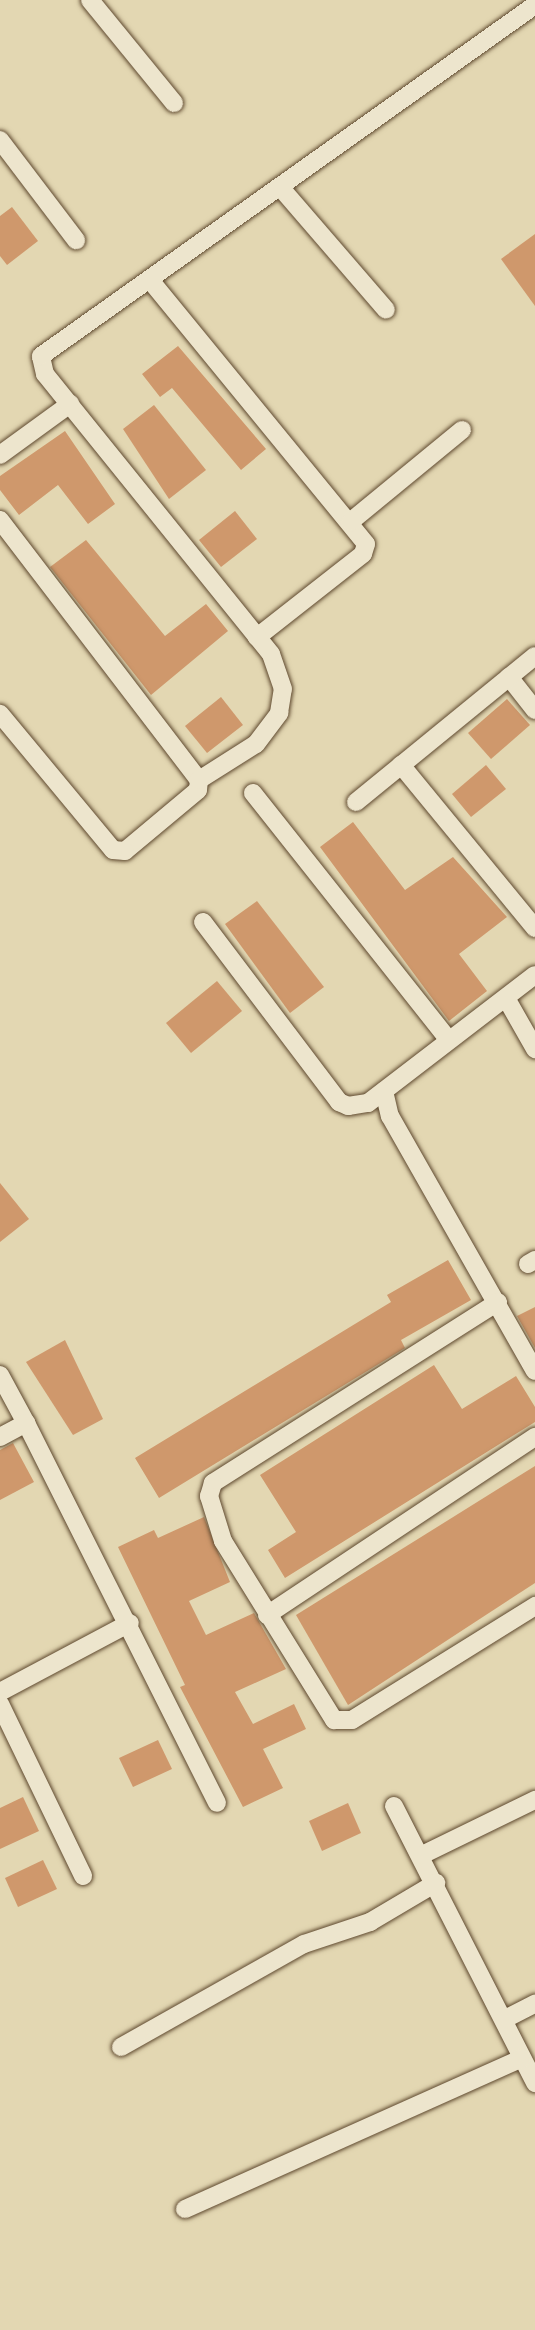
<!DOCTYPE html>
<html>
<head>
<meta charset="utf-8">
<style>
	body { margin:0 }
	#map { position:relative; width:535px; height:2330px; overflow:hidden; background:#e3d7b2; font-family:Cardo,serif }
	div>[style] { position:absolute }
	.building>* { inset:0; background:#cf986c }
	.roads { filter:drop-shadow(0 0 2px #5e482e) drop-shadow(0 0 2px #5e482e) }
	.minor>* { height:18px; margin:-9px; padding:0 9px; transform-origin:9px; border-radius:9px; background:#ede5cd }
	span { translate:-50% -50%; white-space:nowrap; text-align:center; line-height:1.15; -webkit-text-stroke:6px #ede5cd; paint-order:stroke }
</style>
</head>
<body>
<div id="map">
	<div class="building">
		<i style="clip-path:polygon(12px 207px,38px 241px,7px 265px,0 256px,0 216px)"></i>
		<i style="clip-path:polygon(535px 234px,535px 306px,501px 259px)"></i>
		<i style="clip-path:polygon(178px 346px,266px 449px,241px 470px,172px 388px,160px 397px,142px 374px)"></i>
		<i style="clip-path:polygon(154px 405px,206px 470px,169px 499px,123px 429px)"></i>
		<i style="clip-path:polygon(65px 431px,115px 504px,88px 524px,58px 485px,19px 515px,0 490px,0 476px)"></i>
		<i style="clip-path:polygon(235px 511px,257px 539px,221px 567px,199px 540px)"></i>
		<i style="clip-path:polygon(86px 540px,165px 636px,206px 604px,228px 631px,151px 695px,50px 567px)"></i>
		<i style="clip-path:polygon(221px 697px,243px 725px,207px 753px,185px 726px)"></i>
		<i style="clip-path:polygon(507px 699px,530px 725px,491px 759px,468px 733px)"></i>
		<i style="clip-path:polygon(486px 765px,506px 789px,471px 817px,452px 794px)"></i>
		<i style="clip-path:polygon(353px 822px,405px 890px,453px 857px,507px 917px,459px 954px,487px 991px,449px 1021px,320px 847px)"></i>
		<i style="clip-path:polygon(257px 901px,324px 987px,290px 1013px,225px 924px)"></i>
		<i style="clip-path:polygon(217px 981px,242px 1011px,191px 1053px,166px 1023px)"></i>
		<i style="clip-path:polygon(0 1183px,29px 1219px,0 1242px)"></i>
		<i style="clip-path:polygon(448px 1260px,471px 1300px,401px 1340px,405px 1348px,159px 1498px,135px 1458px,391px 1302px,387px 1295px)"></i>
		<i style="clip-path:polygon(535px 1307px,535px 1348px,517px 1316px)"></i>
		<i style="clip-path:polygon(65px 1340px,103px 1419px,73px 1435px,26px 1362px)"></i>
		<i style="clip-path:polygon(434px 1365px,462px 1409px,516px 1376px,535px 1407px,535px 1422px,285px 1578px,268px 1550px,296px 1532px,260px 1475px)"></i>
		<i style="clip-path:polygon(13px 1443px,34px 1482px,0 1500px,0 1450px)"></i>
		<i style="clip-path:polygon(535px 1466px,535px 1583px,348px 1705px,296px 1615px)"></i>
		<i style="clip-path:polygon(204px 1517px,230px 1582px,189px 1601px,206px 1635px,254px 1613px,286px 1669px,235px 1692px,253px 1724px,294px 1704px,306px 1729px,263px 1749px,283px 1788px,243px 1807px,180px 1687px,185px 1685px,118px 1547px,154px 1530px,158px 1538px)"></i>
		<i style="clip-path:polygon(158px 1740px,172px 1769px,133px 1787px,119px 1758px)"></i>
		<i style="clip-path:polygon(23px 1797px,39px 1831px,0 1849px,0 1808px)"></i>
		<i style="clip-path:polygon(348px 1803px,361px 1833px,322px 1851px,309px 1821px)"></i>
		<i style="clip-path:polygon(43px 1860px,57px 1889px,18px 1907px,5px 1878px)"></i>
	</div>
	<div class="roads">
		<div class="minor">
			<i style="left:90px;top:0;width:133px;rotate:50.8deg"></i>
			<i style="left:0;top:140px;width:126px;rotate:52.8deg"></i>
			<i style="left:280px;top:187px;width:162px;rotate:49.2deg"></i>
			<i style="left:150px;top:280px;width:341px;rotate:50.7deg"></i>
			<i style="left:366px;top:544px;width:10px;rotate:107deg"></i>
			<i style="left:363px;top:554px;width:135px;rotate:141.9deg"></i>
			<i style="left:0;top:455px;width:87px;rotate:-36.1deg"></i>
			<i style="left:0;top:520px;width:327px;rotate:52.6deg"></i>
			<i style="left:199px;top:780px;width:10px;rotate:96deg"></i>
			<i style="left:198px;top:790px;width:95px;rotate:140.1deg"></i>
			<i style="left:125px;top:851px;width:12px;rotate:-175deg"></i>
			<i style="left:113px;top:850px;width:177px;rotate:-129.7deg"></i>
			<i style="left:350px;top:522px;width:145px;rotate:-39.4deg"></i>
			<i style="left:509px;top:677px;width:42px;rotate:51.8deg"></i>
			<i style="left:401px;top:765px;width:211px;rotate:50.6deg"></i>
			<i style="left:199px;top:780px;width:67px;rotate:-32.3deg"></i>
			<i style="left:256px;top:744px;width:39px;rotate:-53deg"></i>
			<i style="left:279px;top:713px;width:24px;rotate:-81deg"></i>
			<i style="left:283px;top:689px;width:37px;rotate:-109deg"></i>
			<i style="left:271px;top:654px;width:360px;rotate:-128.9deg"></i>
			<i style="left:45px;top:374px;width:18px;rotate:-103deg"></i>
			<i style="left:41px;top:356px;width:606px;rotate:-35.39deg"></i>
			<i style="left:253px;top:793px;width:315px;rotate:51.6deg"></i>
			<i style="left:356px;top:802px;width:231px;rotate:-39.2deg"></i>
			<i style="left:203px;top:922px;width:226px;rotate:52.9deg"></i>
			<i style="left:339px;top:1102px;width:10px;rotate:24deg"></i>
			<i style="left:348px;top:1106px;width:20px;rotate:-9deg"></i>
			<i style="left:368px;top:1103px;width:210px;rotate:-37.5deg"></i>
			<i style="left:506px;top:998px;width:59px;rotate:60.4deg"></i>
			<i style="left:384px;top:1091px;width:26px;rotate:77deg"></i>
			<i style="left:390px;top:1116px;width:293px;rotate:60.4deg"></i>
			<i style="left:528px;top:1264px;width:8px;rotate:-30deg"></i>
			<i style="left:498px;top:1302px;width:338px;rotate:147.6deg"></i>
			<i style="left:213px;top:1483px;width:14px;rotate:107deg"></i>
			<i style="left:209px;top:1496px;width:47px;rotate:72.7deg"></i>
			<i style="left:223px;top:1541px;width:211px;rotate:58.2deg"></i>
			<i style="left:334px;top:1720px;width:18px"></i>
			<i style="left:352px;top:1720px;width:216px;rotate:-31.9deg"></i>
			<i style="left:0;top:1375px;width:55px;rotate:61.6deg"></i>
			<i style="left:0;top:1437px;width:30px;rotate:-28deg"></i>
			<i style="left:26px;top:1423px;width:425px;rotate:63.3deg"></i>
			<i style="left:267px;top:1615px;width:322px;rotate:-33.6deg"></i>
			<i style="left:0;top:1692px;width:147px;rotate:-28deg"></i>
			<i style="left:0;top:1704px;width:191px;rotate:64.2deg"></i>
			<i style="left:394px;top:1806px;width:311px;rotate:63deg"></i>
			<i style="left:422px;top:1855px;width:126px;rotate:-26deg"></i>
			<i style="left:505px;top:2019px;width:34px;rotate:-27deg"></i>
			<i style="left:121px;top:2047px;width:210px;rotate:-29.4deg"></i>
			<i style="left:304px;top:1944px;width:70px;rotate:-18.4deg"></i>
			<i style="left:370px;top:1922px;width:77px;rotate:-30.6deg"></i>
			<i style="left:185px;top:2209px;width:369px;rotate:-24.1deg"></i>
		</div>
	</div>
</div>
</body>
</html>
